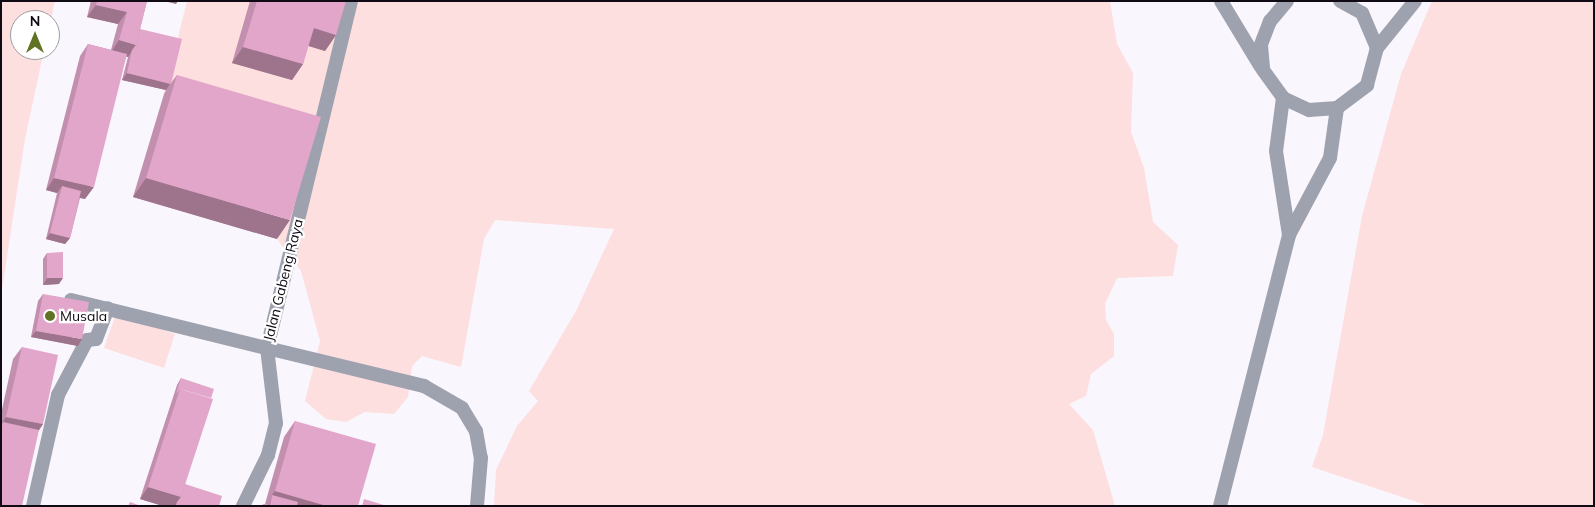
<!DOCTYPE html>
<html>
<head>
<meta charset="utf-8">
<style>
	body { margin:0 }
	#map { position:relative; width:1595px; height:507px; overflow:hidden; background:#faf6fd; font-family:Mulish,sans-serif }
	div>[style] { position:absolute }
	.green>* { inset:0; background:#fddfdf }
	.minor>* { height:14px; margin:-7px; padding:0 7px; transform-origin:7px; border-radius:7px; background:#9ea2af }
	.wall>* { inset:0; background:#c28fae }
	.shaded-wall>* { inset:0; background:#9e748d }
	.building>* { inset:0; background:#e2a6ca }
	.dots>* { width:14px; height:14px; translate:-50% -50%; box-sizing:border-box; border:2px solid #fff; border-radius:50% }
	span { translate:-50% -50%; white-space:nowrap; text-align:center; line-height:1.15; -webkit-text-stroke:4.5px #fff; paint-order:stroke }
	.street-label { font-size:14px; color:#0f0a14 }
	.poi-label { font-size:14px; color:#0f0a14 }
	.left { translate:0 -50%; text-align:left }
	.frame { position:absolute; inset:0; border:2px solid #0f0a14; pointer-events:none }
	.north { position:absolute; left:10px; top:10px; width:50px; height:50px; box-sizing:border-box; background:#fff; border:1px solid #9f9da1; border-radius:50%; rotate:0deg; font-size:14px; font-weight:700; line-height:20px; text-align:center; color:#0f0a14 }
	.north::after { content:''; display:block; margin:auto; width:18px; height:22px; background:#607322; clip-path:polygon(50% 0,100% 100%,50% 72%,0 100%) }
</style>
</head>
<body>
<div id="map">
	<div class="green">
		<i style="clip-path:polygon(1px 1px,55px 1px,50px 24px,50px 20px,20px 20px,20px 50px,44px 50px,25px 139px,1px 296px)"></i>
		<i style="clip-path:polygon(187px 1px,1110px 1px,1117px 44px,1133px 73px,1131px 132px,1144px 168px,1153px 222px,1178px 245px,1173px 276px,1117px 278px,1105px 304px,1106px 320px,1114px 334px,1114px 356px,1091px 374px,1086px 396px,1069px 404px,1093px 430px,1115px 506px,494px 506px,496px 470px,517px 426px,538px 401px,529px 391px,576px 311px,614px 229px,495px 220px,484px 239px,461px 367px,422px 356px,412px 366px,408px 397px,394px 414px,365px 412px,346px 422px,326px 419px,305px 401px,320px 341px,301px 271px,277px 239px,308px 136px,164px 94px)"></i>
		<i style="clip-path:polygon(1432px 1px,1594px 1px,1594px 506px,1429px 506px,1312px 467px,1323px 435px,1362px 216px,1401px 74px)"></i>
		<i style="clip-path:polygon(116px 314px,175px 334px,164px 368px,104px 348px)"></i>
	</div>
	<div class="minor">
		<i style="left:351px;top:1px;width:357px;rotate:103.6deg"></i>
		<i style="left:267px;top:348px;width:162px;rotate:13.6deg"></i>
		<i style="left:424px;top:386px;width:44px;rotate:30.1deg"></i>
		<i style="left:462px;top:408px;width:27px;rotate:59deg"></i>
		<i style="left:476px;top:431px;width:27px;rotate:80deg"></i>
		<i style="left:481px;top:458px;width:48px;rotate:94.8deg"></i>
		<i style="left:1221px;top:1px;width:77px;rotate:58.8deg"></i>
		<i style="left:1287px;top:1px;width:26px;rotate:130deg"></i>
		<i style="left:1270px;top:21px;width:26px;rotate:111deg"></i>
		<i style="left:1261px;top:45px;width:25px;rotate:85deg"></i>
		<i style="left:1263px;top:70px;width:34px;rotate:54deg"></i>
		<i style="left:1283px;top:98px;width:29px;rotate:25deg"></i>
		<i style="left:1309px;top:110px;width:28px;rotate:-4deg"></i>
		<i style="left:1337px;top:108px;width:38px;rotate:-37deg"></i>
		<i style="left:1367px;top:85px;width:38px;rotate:-75deg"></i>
		<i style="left:1377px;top:48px;width:38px;rotate:-113deg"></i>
		<i style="left:1362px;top:13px;width:25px;rotate:-151deg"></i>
		<i style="left:1377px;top:48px;width:60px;rotate:-51deg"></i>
		<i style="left:1283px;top:98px;width:53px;rotate:97.5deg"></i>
		<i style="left:1276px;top:151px;width:85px;rotate:81.2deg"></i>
		<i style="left:71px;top:300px;width:202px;rotate:13.8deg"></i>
		<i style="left:267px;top:348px;width:76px;rotate:83.2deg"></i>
		<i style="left:276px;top:423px;width:33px;rotate:104deg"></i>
		<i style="left:268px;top:455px;width:57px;rotate:116.1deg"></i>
		<i style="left:33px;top:506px;width:114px;rotate:-77.3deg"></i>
		<i style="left:58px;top:395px;width:62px;rotate:-62.2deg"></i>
		<i style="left:87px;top:340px;width:9px;rotate:-6deg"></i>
		<i style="left:96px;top:339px;width:33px;rotate:-69deg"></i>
		<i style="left:1220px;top:506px;width:280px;rotate:-75.7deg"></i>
		<i style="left:1289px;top:235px;width:87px;rotate:-62deg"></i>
		<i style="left:1330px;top:158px;width:50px;rotate:-82deg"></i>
	</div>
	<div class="wall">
		<i style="clip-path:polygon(91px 1px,147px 1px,140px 29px,171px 83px,177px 75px,277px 239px,133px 197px,164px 94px,166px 90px,122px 80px,128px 57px,126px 56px,85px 199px,80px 198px,70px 238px,65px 244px,46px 239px,57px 193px,46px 190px,80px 56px,88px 44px,111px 50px,118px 24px,87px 17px)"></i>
		<i style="clip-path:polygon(250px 1px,346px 1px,336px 35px,325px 51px,308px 46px,303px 64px,292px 80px,232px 63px)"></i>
		<i style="clip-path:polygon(47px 253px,59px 284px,43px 285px,43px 259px)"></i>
		<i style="clip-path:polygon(43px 294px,78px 346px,31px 337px,38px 301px)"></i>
		<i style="clip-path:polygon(22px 347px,43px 424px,39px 430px,1px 506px,1px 414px,13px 359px)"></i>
		<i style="clip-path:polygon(181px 378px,185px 484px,219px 506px,163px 506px,140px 499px,177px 385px)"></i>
		<i style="clip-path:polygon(295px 421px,358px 506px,262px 506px,263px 504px,265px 504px,284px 437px)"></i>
	</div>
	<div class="shaded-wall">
		<i style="clip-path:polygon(164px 1px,178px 1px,176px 4px)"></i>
		<i style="clip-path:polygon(96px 5px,127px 12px,118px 24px,87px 17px)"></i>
		<i style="clip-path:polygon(314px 28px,336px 35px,325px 51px,303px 44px)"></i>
		<i style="clip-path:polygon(119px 40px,136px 45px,128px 57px,111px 52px)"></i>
		<i style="clip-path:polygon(243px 47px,303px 64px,292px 80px,232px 63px)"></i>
		<i style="clip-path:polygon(127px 73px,170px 84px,166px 90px,122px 80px)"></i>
		<i style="clip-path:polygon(54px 178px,94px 187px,85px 199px,60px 193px,62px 186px,57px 193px,46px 190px)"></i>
		<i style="clip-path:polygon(146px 178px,290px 220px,277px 239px,133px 197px)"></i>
		<i style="clip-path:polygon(50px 233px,70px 238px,65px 244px,46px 239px)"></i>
		<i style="clip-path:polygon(47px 278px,63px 278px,59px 284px,43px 285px)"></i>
		<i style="clip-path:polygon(36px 331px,82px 339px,78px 346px,31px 337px)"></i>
		<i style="clip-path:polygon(6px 417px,43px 424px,35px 436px,3px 422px)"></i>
		<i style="clip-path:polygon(148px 487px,181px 497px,175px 506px,163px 506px,140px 499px)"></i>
		<i style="clip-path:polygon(275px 491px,327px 506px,269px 506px,272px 495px)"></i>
	</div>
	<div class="building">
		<i style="clip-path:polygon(97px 1px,147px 1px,136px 45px,119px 40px,127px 12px,96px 5px)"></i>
		<i style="clip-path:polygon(257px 1px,346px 1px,336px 35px,314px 28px,303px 64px,243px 47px)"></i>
		<i style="clip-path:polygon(140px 29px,182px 39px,171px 84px,127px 73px,132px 50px,136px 45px)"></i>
		<i style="clip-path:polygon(88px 44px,127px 54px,94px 187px,54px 178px)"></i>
		<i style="clip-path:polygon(177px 75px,321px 117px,290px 220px,146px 178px)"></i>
		<i style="clip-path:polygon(62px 186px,81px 191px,70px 238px,50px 233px)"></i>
		<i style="clip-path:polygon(63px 252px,63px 278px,47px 278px,47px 253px)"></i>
		<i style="clip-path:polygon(43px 294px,89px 302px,82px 339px,36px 331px)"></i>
		<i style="clip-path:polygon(22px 347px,58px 355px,43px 424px,6px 417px)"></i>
		<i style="clip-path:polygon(181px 378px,214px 389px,211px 398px,180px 389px,176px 394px)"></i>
		<i style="clip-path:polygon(180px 389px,213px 399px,181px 497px,148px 487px)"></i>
		<i style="clip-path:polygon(295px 421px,376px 444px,358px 506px,327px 506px,275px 491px)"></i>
		<i style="clip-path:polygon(3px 422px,39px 430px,22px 506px,1px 506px,1px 428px)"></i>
		<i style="clip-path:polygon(185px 484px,222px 496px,219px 506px,176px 506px,177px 502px,181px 497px)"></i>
		<i style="clip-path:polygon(272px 495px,298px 502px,297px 506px,263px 506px,263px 504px,270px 505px)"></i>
		<i style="clip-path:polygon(364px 499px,387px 506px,362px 506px)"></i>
		<i style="clip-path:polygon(130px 502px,141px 506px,128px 506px)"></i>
	</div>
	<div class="dots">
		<i style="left:50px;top:316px;background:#607322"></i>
	</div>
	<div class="street-label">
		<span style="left:283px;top:280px;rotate:-76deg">Jalan Gabeng Raya</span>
	</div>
	<div class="poi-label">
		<span class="left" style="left:60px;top:316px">Musala</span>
	</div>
	<div class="frame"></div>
	<div class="north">N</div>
</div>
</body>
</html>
